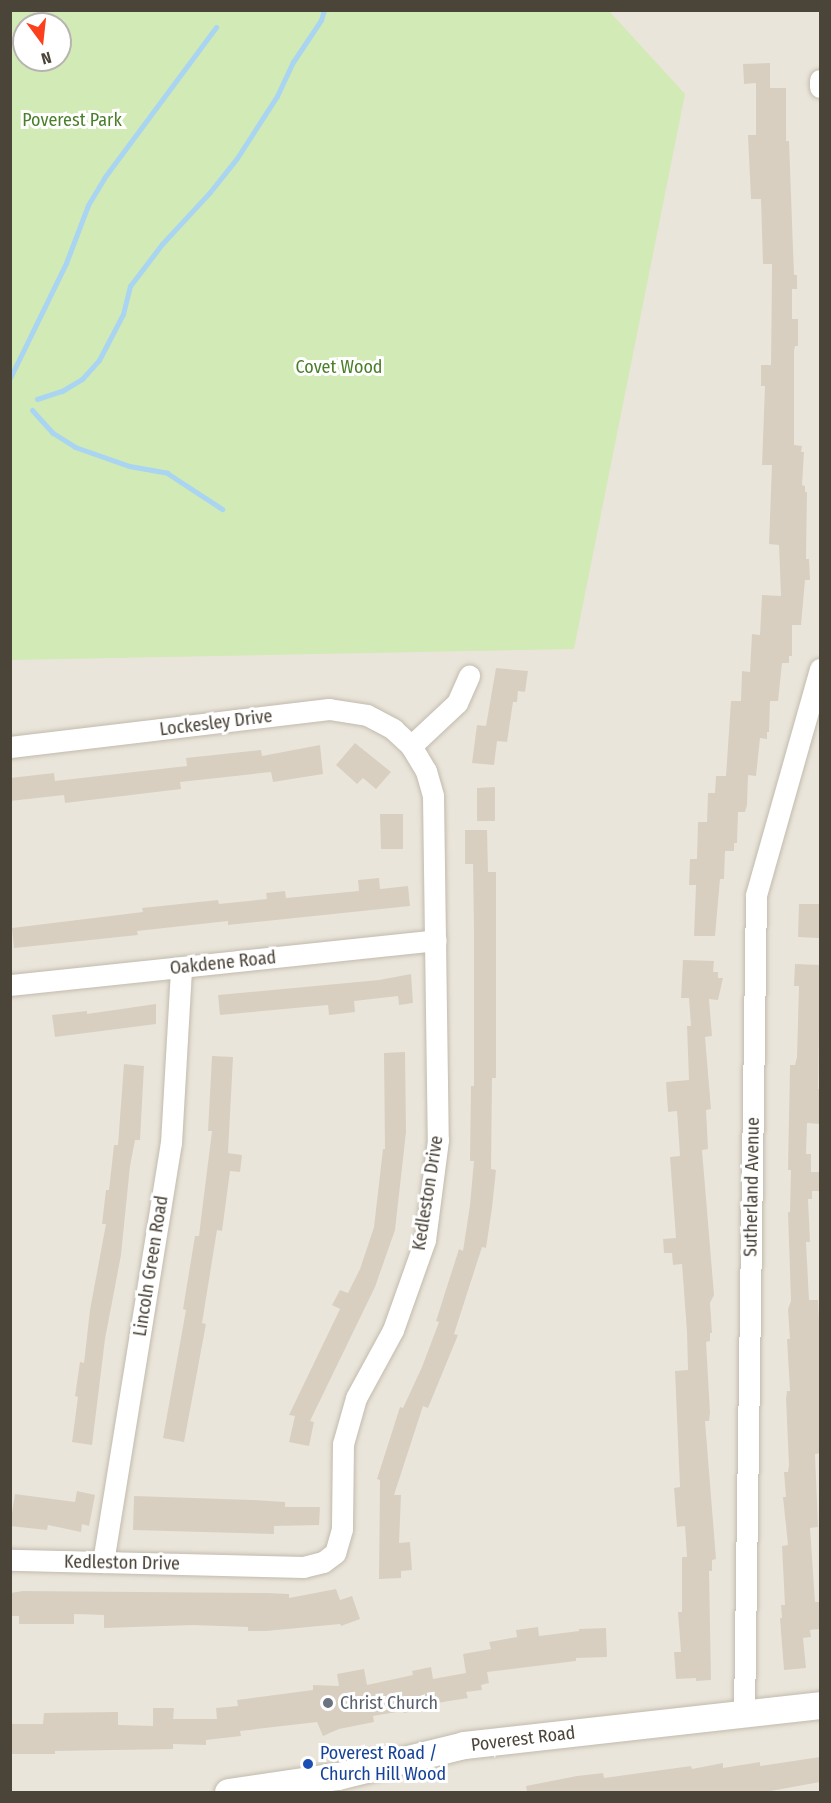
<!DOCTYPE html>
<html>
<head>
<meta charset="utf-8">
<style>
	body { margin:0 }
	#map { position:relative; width:831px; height:1803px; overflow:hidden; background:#f6f3ec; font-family:"Fira Sans Condensed",sans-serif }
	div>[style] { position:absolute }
	.residential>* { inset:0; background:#eae5da }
	.green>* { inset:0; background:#d2eab5 }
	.stream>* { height:5px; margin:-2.5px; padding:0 2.5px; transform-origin:2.5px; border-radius:2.5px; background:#a9d4f2 }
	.building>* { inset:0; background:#d8cfc1 }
	.roads { filter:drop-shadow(0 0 2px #c2bbae) drop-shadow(0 0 2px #c2bbae) }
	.minor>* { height:21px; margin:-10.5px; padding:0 10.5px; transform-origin:10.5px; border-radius:10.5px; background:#fff }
	.tertiary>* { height:27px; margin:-13.5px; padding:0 13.5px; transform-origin:13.5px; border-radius:13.5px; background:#fff }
	.dots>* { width:16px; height:16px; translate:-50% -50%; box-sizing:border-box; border:3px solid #fff; border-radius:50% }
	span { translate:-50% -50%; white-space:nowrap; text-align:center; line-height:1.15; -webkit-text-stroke:6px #fff; paint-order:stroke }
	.park-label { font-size:18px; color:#4a7f2a }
	.street-label { font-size:18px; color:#4b4439 }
	.worship-label { font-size:18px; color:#5b616d }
	.left { translate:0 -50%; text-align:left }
	.transit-label { font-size:18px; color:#164399 }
	.frame { position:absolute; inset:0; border:12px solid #4b4439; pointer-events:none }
	.north { position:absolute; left:12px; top:12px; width:60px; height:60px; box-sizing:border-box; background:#fff; border:2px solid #b7b4b0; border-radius:50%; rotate:165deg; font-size:16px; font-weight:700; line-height:24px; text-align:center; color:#4b4439 }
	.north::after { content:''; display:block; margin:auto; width:21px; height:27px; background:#fc3f1d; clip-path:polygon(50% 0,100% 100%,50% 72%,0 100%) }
</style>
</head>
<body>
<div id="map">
	<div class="residential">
		<i style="clip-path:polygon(evenodd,11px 11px,820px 11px,820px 1792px,11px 1792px,11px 11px,24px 24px,60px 24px,60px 60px,24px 60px,24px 24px)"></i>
	</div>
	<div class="green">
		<i style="clip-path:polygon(evenodd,10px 11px,609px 11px,685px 94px,574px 649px,11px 660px,10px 11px,24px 24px,60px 24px,60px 60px,24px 60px,24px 24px)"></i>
	</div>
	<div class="stream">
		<i style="left:10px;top:378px;width:128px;rotate:-64deg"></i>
		<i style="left:66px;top:263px;width:62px;rotate:-69.2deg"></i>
		<i style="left:88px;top:205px;width:31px;rotate:-59deg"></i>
		<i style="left:104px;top:178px;width:188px;rotate:-53.4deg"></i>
		<i style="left:37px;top:399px;width:26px;rotate:-18deg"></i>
		<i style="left:62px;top:391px;width:23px;rotate:-31deg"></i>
		<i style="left:82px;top:379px;width:25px;rotate:-48deg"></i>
		<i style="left:99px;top:360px;width:52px;rotate:-62.4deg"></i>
		<i style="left:123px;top:314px;width:29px;rotate:-76deg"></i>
		<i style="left:130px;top:286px;width:53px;rotate:-52.7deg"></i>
		<i style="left:162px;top:244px;width:71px;rotate:-47.3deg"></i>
		<i style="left:210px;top:192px;width:43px;rotate:-51.5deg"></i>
		<i style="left:237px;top:158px;width:74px;rotate:-57.2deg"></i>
		<i style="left:277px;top:96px;width:38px;rotate:-65deg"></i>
		<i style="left:293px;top:62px;width:50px;rotate:-56.3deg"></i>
		<i style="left:321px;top:20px;width:10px;rotate:-73deg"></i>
		<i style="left:32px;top:410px;width:31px;rotate:48deg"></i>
		<i style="left:53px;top:433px;width:26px;rotate:32deg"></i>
		<i style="left:75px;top:447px;width:57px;rotate:19.4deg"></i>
		<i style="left:129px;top:466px;width:39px;rotate:10deg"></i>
		<i style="left:167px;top:473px;width:66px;rotate:33.2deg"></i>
	</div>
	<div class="building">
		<i style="clip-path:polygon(770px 63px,770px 88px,786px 88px,786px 141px,789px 141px,793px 249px,794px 275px,797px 275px,797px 289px,792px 289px,792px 319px,798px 319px,798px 346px,795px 346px,794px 351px,794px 445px,802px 446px,801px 452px,804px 452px,802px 485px,805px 486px,805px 492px,807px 492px,806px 559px,809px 559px,810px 580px,805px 580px,801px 625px,792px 625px,792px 656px,789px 656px,789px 663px,782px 663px,778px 701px,770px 701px,769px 732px,767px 732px,767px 739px,760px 738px,756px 776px,748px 775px,747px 805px,745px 812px,738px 812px,737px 843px,734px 843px,734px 851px,725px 851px,724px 879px,720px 879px,715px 936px,694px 936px,696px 885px,689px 885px,690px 859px,697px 859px,698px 822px,707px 822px,708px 793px,715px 793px,716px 776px,726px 776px,731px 701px,741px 701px,742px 671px,750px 672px,752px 634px,760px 635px,762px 595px,781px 596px,779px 545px,769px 544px,772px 465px,762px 465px,765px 386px,761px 386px,761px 365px,771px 365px,772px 271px,772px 264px,763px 264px,761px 199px,751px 199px,748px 135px,756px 135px,756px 83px,744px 84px,743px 64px)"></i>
		<i style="clip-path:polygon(496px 668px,528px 671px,525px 692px,518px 691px,517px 702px,513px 702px,507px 742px,497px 741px,494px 765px,472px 763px,477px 725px,486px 726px)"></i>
		<i style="clip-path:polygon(355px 743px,391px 772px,376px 789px,363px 778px,357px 784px,336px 765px)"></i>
		<i style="clip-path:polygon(320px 745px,323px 774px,273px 782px,271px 772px,180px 782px,181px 789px,65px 803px,64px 795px,10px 801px,10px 778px,54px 773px,55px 781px,187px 766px,186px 758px,261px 750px,262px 756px)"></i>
		<i style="clip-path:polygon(495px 787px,495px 821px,477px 821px,477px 788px)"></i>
		<i style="clip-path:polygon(380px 814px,403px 814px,403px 849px,381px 849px)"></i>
		<i style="clip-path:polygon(465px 830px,487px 830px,488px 872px,496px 872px,496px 1078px,492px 1078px,491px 1169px,496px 1170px,492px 1208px,486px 1248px,482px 1247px,454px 1334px,458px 1335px,428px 1408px,423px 1406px,394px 1495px,401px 1495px,399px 1543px,410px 1542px,412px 1570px,401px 1571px,401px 1578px,379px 1579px,380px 1480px,377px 1479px,400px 1407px,403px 1408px,422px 1367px,439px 1322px,436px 1321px,459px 1249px,463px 1251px,470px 1205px,474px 1161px,470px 1161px,471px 1086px,474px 1086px,474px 932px,473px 864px,465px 864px)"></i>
		<i style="clip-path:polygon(379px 878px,380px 889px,408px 886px,410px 906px,228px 925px,228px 921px,137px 931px,138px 935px,14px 948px,12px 928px,143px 912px,142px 908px,218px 900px,219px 904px,267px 899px,266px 893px,285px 891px,286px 898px,359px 891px,358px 880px)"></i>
		<i style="clip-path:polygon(799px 904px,820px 904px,819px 938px,798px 937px)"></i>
		<i style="clip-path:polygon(683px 960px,714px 961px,713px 972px,718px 972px,718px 978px,723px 978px,718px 1000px,709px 999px,712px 1036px,705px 1037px,711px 1109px,706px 1110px,708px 1149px,702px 1150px,714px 1295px,710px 1303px,712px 1333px,710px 1333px,710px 1341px,706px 1342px,710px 1413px,709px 1421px,705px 1421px,716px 1559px,712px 1560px,712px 1571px,709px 1571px,711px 1680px,696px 1681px,696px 1678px,676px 1679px,674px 1652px,681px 1652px,678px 1612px,682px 1612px,682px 1557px,687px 1557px,685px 1526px,677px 1527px,674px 1488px,680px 1487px,675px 1371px,688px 1370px,687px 1332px,682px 1264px,673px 1265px,672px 1253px,664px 1253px,663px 1239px,676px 1238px,670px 1157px,680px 1156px,677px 1111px,668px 1112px,666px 1082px,689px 1080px,687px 1026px,691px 1026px,689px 998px,681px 998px)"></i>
		<i style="clip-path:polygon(795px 964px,820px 965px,818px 1089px,820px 1089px,820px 1124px,807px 1123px,806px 1154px,811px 1154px,811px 1172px,820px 1172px,820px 1191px,812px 1191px,812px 1199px,808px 1199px,810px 1242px,806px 1242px,809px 1300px,818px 1300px,820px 1339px,820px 1453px,815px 1454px,818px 1527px,810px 1528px,815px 1602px,820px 1602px,820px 1629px,810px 1630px,811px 1637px,803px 1638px,806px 1668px,784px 1670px,780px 1618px,782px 1618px,781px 1605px,785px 1605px,782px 1546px,788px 1545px,783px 1497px,786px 1497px,784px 1472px,788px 1472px,789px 1465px,786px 1399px,787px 1391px,790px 1391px,787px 1339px,790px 1339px,788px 1309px,791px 1301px,788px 1212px,790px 1212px,791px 1170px,788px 1170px,790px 1065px,795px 1065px,797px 1057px,799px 986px,794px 986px)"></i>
		<i style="clip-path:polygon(411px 974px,413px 1003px,399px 1005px,398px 996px,354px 1001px,355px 1012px,329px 1015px,328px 1005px,220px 1015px,218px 995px,379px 980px)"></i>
		<i style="clip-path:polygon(156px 1004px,156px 1024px,55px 1037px,52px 1015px,87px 1011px,87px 1014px)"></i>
		<i style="clip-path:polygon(405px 1052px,406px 1132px,395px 1230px,375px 1287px,310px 1421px,314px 1422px,309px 1446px,289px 1442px,295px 1416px,289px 1415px,340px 1309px,332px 1305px,340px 1290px,348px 1293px,360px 1269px,374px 1227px,383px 1149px,385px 1149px,384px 1053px)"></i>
		<i style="clip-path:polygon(212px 1056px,233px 1057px,228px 1153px,242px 1155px,240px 1172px,230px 1171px,222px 1231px,217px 1230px,202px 1323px,206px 1324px,184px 1442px,163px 1438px,186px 1310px,183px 1309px,195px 1236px,199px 1236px,202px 1211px,212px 1131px,208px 1131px)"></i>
		<i style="clip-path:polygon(124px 1064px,144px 1066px,140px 1140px,135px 1140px,130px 1166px,121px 1255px,105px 1339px,92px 1445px,72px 1442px,78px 1397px,75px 1396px,80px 1362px,84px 1363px,90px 1310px,106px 1224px,102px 1224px,106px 1190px,109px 1190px,114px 1145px,118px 1145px)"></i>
		<i style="clip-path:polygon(77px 1491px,95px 1495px,89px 1526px,82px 1524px,81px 1532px,48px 1525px,47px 1530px,10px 1526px,15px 1494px,75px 1502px)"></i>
		<i style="clip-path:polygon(134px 1496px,252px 1500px,285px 1502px,285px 1507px,320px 1507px,319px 1525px,274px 1526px,274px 1534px,133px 1530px)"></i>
		<i style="clip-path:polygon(336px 1589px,340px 1600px,352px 1596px,360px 1619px,341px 1626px,340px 1624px,266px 1631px,248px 1631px,248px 1627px,193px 1625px,104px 1628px,104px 1615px,74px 1614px,74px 1624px,19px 1624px,19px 1616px,10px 1616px,10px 1593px,23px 1591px,267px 1593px,289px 1594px,289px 1598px)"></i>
		<i style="clip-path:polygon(538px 1627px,539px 1636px,579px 1631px,579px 1629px,606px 1628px,607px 1657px,576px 1658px,576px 1661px,487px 1672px,489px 1683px,481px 1685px,482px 1690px,466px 1692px,468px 1698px,431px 1704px,431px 1707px,404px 1713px,403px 1711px,373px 1716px,374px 1722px,339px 1729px,323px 1736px,317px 1722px,240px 1731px,241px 1736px,206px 1740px,206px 1745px,173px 1744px,173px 1749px,55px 1751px,55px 1754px,10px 1754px,10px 1724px,43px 1724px,44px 1713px,118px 1712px,118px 1725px,153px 1726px,153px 1708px,174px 1708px,173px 1719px,217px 1719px,216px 1708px,238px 1706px,237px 1700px,313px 1690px,313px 1685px,339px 1686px,337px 1674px,364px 1669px,367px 1685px,413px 1675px,412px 1671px,431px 1667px,433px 1679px,466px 1673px,463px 1654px,491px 1649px,489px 1642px,517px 1637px,516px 1630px)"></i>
		<i style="clip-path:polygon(820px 1757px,820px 1782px,765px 1792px,527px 1792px,526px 1786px,577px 1776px,603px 1773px,604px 1778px,691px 1766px,692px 1769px,723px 1763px,723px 1768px,760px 1762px,760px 1766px)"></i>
	</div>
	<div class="roads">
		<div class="minor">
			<i style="left:820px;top:80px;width:7px;rotate:90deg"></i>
			<i style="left:411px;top:746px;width:63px;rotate:-43.1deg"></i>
			<i style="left:457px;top:703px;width:30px;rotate:-66deg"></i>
			<i style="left:10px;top:747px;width:321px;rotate:-6.8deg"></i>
			<i style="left:329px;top:709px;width:38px;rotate:9deg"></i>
			<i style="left:367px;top:715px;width:30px;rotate:28deg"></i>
			<i style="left:393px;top:729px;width:25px;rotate:43deg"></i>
			<i style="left:411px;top:746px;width:29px;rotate:59deg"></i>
			<i style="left:426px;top:771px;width:26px;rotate:74deg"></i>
			<i style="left:433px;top:796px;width:344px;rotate:89.2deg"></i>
			<i style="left:438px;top:1140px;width:101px;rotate:97.4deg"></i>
			<i style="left:425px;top:1240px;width:96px;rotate:109.6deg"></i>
			<i style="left:393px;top:1330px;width:77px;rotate:118.6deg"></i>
			<i style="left:356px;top:1398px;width:48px;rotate:105.8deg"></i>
			<i style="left:343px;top:1444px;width:85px;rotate:90.7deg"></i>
			<i style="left:342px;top:1529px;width:25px;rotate:106deg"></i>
			<i style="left:335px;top:1553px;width:15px;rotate:143deg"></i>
			<i style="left:323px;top:1562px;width:21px;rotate:166deg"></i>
			<i style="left:303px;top:1567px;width:293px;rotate:-178.6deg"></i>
			<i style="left:10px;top:985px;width:428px;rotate:-6deg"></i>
			<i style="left:103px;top:1562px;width:424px;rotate:-80.8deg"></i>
			<i style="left:171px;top:1143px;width:176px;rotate:-86.7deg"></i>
			<i style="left:744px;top:1713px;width:818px;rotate:-89.16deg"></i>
			<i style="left:756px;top:895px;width:235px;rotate:-74.2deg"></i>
		</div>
		<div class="tertiary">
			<i style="left:228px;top:1792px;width:111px;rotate:-8.3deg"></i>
			<i style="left:338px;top:1776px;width:130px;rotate:-13.8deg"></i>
			<i style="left:464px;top:1745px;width:358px;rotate:-6.4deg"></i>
		</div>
	</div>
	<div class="dots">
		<i style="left:328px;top:1703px;background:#6b7280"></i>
		<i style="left:308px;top:1764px;background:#1a4fb4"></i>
	</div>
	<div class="park-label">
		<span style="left:72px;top:120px">Poverest Park</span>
		<span style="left:339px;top:367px">Covet Wood</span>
	</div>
	<div class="street-label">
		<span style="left:216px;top:723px;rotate:-7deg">Lockesley Drive</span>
		<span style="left:223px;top:963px;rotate:-6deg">Oakdene Road</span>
		<span style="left:752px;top:1187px;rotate:-89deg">Sutherland Avenue</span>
		<span style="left:428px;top:1193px;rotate:-81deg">Kedleston Drive</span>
		<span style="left:151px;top:1266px;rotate:-81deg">Lincoln Green Road</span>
		<span style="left:122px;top:1563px;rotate:1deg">Kedleston Drive</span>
		<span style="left:523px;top:1739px;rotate:-7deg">Poverest Road</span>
	</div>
	<div class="worship-label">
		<span class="left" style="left:340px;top:1703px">Christ Church</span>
	</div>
	<div class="transit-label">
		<span class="left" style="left:320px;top:1764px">Poverest Road /<br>Church Hill Wood</span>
	</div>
	<div class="frame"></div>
	<div class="north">N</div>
</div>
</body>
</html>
